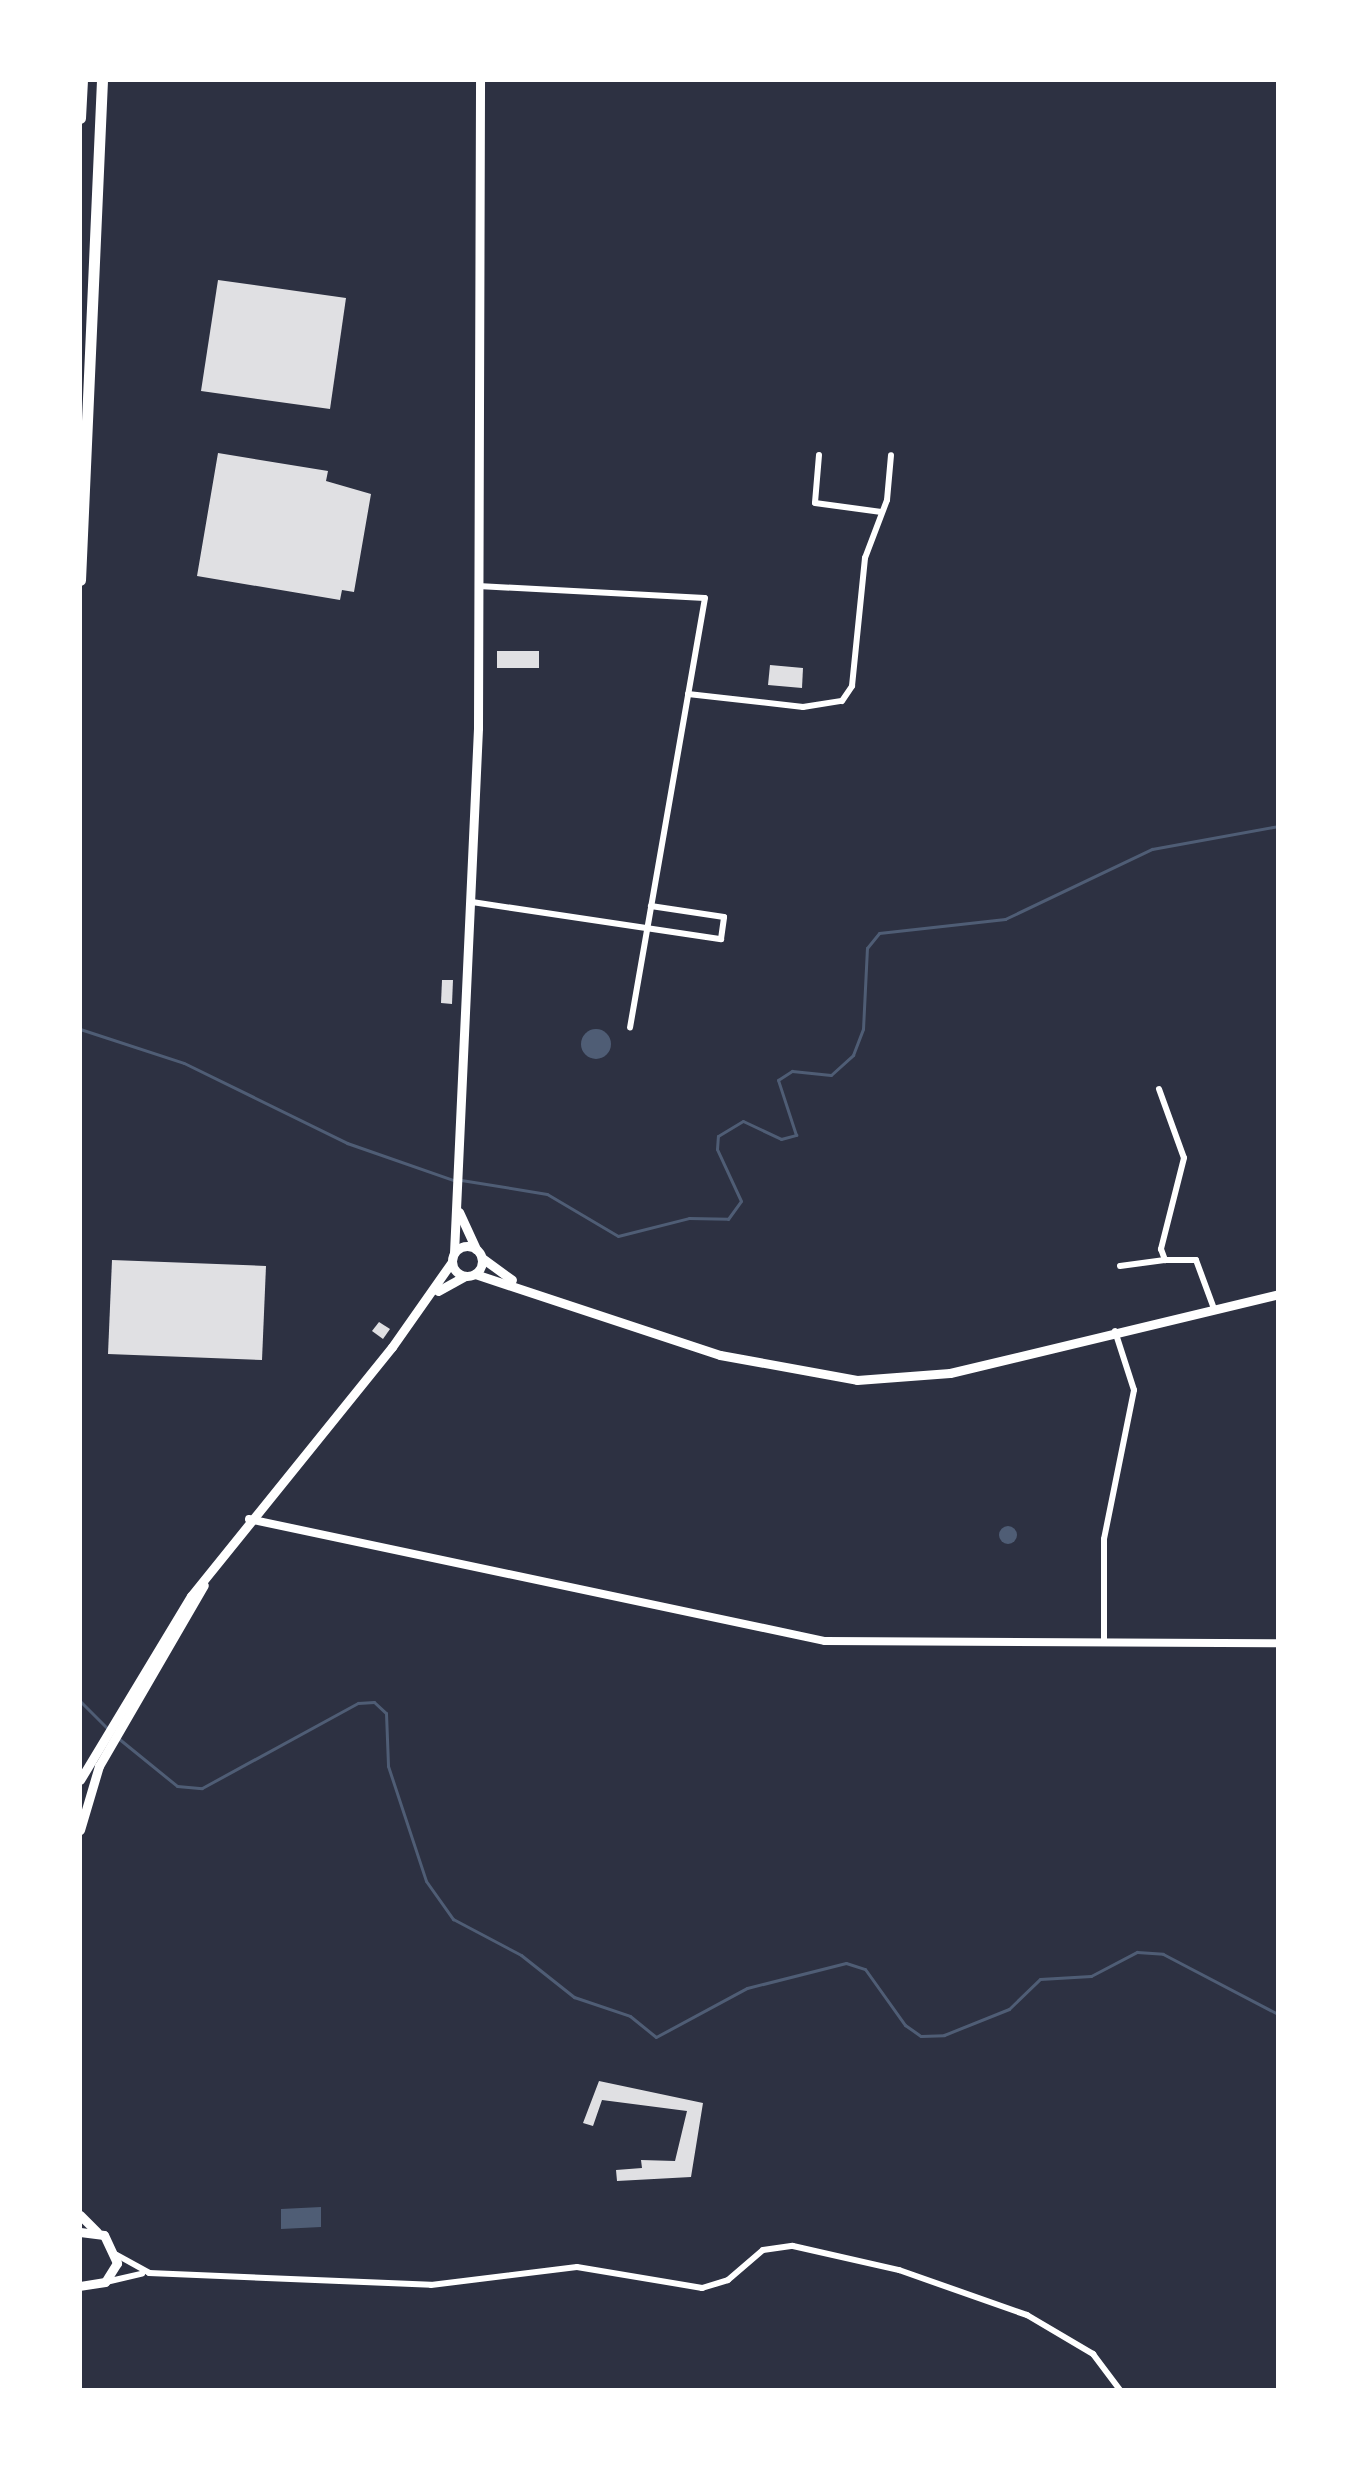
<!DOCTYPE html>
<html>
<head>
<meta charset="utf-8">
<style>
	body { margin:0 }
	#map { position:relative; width:1358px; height:2470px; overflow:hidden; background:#2d3142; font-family:"Noto Sans",sans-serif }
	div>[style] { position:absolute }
	.water>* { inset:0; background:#4f5d75 }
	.round { border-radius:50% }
	.stream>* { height:3px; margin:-1.5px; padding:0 1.5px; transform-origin:1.5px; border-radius:1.5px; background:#4f5d75 }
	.building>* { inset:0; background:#e0e0e3 }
	.minor>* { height:6px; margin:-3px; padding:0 3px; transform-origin:3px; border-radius:3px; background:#fff }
	.tertiary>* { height:8px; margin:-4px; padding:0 4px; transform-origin:4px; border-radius:4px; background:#fff }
	.secondary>* { height:9px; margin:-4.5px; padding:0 4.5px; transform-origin:4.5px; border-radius:4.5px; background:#fff }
	.secondary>.ring { margin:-4.5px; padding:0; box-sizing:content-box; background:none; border:9px solid #fff; border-radius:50% }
	.motorway>* { height:11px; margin:-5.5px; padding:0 5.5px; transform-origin:5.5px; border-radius:5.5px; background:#fff }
	span { translate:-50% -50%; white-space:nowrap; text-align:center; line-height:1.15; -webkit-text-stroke:6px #fff; paint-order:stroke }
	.frame { position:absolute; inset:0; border:82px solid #fff; pointer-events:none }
</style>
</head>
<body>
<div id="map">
	<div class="water">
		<i class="round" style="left:581px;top:1029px;width:30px;height:30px"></i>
		<i class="round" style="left:999px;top:1526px;width:18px;height:18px"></i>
		<i style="clip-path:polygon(321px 2207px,321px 2227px,281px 2229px,281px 2209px)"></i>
	</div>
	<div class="stream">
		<i style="left:80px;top:1029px;width:109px;rotate:18.1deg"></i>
		<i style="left:184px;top:1063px;width:182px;rotate:26.1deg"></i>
		<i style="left:347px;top:1143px;width:112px;rotate:19.2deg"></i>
		<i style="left:461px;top:1180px;width:87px;rotate:9.2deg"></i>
		<i style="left:547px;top:1194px;width:82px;rotate:30.6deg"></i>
		<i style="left:618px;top:1236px;width:73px;rotate:-14.2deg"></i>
		<i style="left:689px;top:1218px;width:39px;rotate:1deg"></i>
		<i style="left:728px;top:1219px;width:22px;rotate:-54deg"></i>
		<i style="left:741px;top:1201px;width:57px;rotate:-114.8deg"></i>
		<i style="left:717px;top:1149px;width:13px;rotate:-86deg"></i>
		<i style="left:718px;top:1136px;width:29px;rotate:-31deg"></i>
		<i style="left:743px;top:1121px;width:42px;rotate:25.3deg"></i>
		<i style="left:781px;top:1139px;width:16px;rotate:-15deg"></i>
		<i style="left:796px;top:1135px;width:58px;rotate:-108.1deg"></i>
		<i style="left:778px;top:1080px;width:17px;rotate:-33deg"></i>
		<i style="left:792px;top:1071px;width:39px;rotate:6deg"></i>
		<i style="left:831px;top:1075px;width:30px;rotate:-42deg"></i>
		<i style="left:853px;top:1055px;width:28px;rotate:-69deg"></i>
		<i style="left:863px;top:1029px;width:81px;rotate:-87.2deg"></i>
		<i style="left:867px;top:948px;width:19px;rotate:-51deg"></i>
		<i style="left:879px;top:933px;width:127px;rotate:-6.3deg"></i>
		<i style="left:1005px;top:919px;width:163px;rotate:-25.5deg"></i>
		<i style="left:1152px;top:849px;width:128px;rotate:-10.3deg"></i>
		<i style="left:80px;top:1701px;width:41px;rotate:45deg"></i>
		<i style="left:118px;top:1738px;width:76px;rotate:39.1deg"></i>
		<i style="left:177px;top:1786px;width:25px;rotate:5deg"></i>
		<i style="left:202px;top:1788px;width:178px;rotate:-28.6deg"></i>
		<i style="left:358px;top:1703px;width:16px;rotate:-4deg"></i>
		<i style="left:374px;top:1702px;width:16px;rotate:43deg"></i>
		<i style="left:386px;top:1713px;width:53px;rotate:87.8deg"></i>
		<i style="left:388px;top:1766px;width:121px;rotate:71.7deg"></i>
		<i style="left:426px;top:1881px;width:47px;rotate:54.6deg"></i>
		<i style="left:453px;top:1919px;width:77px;rotate:27.9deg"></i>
		<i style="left:521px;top:1955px;width:68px;rotate:38.4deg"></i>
		<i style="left:574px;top:1997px;width:59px;rotate:18.7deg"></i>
		<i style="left:630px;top:2016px;width:33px;rotate:39deg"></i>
		<i style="left:656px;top:2037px;width:103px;rotate:-28.3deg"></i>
		<i style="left:747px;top:1988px;width:102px;rotate:-14.2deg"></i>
		<i style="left:846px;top:1963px;width:20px;rotate:18deg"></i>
		<i style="left:865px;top:1969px;width:69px;rotate:54.5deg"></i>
		<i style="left:905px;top:2025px;width:19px;rotate:35deg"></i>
		<i style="left:921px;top:2036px;width:23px;rotate:-2deg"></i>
		<i style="left:944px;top:2035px;width:70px;rotate:-21.8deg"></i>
		<i style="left:1009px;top:2009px;width:43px;rotate:-44.1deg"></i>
		<i style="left:1040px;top:1979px;width:51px;rotate:-3.4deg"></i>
		<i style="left:1091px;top:1976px;width:52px;rotate:-27.6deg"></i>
		<i style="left:1137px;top:1952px;width:26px;rotate:4deg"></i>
		<i style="left:1163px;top:1954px;width:130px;rotate:27.6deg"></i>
	</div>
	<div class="building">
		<i style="clip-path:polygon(218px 280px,346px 298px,330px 409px,201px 391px)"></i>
		<i style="clip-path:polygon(218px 453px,328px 471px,326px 481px,371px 494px,354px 592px,342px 590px,340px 600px,197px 576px)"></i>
		<i style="clip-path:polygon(497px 651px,539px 651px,539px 668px,497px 668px)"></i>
		<i style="clip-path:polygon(770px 665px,803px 668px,802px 688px,768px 685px)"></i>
		<i style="clip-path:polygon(442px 980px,453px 980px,452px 1004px,441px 1003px)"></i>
		<i style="clip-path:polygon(112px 1260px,266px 1266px,262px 1360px,108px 1354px)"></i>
		<i style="clip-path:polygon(379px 1322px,390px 1329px,383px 1339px,372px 1331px)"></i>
		<i style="clip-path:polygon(599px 2081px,703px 2103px,691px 2177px,617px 2181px,616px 2170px,642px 2168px,641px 2160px,675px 2161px,687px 2111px,602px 2100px,593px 2126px,583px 2123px)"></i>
	</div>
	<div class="minor">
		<i style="left:819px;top:455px;width:48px;rotate:94.8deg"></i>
		<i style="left:815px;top:503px;width:67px;rotate:7.8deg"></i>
		<i style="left:478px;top:586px;width:227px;rotate:3deg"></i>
		<i style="left:705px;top:598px;width:436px;rotate:99.9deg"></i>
		<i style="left:688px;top:694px;width:116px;rotate:6.4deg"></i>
		<i style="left:803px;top:707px;width:39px;rotate:-9deg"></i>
		<i style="left:842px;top:701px;width:18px;rotate:-56deg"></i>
		<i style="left:852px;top:686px;width:129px;rotate:-84.2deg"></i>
		<i style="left:865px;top:558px;width:62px;rotate:-69.2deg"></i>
		<i style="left:887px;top:500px;width:45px;rotate:-84.9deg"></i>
		<i style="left:472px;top:902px;width:252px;rotate:8.5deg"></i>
		<i style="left:721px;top:939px;width:22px;rotate:-82deg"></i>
		<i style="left:724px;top:917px;width:74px;rotate:-171.4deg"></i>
		<i style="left:1159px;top:1089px;width:73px;rotate:70.1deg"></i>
		<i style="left:1184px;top:1158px;width:94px;rotate:104.2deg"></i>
		<i style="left:1161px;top:1249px;width:12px;rotate:70deg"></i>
		<i style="left:1165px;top:1260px;width:31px"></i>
		<i style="left:1196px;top:1260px;width:49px;rotate:69.7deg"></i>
		<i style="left:1120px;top:1266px;width:45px;rotate:-7.6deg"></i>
		<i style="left:1104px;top:1640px;width:101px;rotate:-90deg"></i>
		<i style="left:1104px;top:1539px;width:152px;rotate:-78.6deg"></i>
		<i style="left:1134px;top:1390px;width:62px;rotate:-107.9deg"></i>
		<i style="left:117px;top:2255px;width:37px;rotate:29deg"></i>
		<i style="left:149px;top:2273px;width:282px;rotate:2.4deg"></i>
		<i style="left:431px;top:2285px;width:147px;rotate:-7deg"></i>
		<i style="left:577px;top:2267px;width:127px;rotate:9.5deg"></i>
		<i style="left:702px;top:2288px;width:27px;rotate:-17deg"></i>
		<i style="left:728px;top:2280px;width:46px;rotate:-40.6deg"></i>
		<i style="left:763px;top:2250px;width:30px;rotate:-8deg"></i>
		<i style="left:793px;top:2246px;width:109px;rotate:12.8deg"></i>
		<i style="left:899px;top:2270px;width:136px;rotate:19.4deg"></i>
		<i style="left:1027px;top:2315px;width:77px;rotate:30.6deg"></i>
		<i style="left:1093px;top:2354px;width:45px;rotate:53.1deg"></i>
		<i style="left:106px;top:2282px;width:37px;rotate:-13deg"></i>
	</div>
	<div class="tertiary">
		<i style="left:249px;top:1519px;width:589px;rotate:11.96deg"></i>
		<i style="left:825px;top:1641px;width:453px;rotate:0.3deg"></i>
	</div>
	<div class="secondary">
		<i style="left:459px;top:1212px;width:41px;rotate:65.3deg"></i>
		<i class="ring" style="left:452px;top:1246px;width:21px;height:21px"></i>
		<i style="left:454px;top:1253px;width:526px;rotate:-87.38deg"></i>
		<i style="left:478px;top:728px;width:648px;rotate:-89.82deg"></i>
		<i style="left:482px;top:1258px;width:37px;rotate:36deg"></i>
		<i style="left:475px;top:1274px;width:258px;rotate:18.3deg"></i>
		<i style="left:720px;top:1355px;width:139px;rotate:10.3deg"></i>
		<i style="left:857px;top:1380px;width:93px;rotate:-4.3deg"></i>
		<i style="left:950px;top:1373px;width:337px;rotate:-13.5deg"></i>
		<i style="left:438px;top:1291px;width:31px;rotate:-29deg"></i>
		<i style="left:80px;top:1780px;width:215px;rotate:-58.9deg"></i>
		<i style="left:191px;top:1596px;width:320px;rotate:-51.1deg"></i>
		<i style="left:392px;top:1347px;width:103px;rotate:-54.9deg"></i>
		<i style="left:80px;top:1830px;width:67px;rotate:-73.5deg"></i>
		<i style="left:99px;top:1766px;width:209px;rotate:-59.9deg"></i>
		<i style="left:80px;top:2215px;width:24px;rotate:45deg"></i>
		<i style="left:80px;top:2232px;width:24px;rotate:7deg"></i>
		<i style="left:104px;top:2235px;width:31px;rotate:65deg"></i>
		<i style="left:117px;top:2263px;width:22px;rotate:122deg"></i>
		<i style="left:105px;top:2282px;width:25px;rotate:171deg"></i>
	</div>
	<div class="motorway">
		<i style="left:80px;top:118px;width:38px;rotate:-87deg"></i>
		<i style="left:80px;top:580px;width:500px;rotate:-87.48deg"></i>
	</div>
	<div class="frame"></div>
</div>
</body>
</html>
